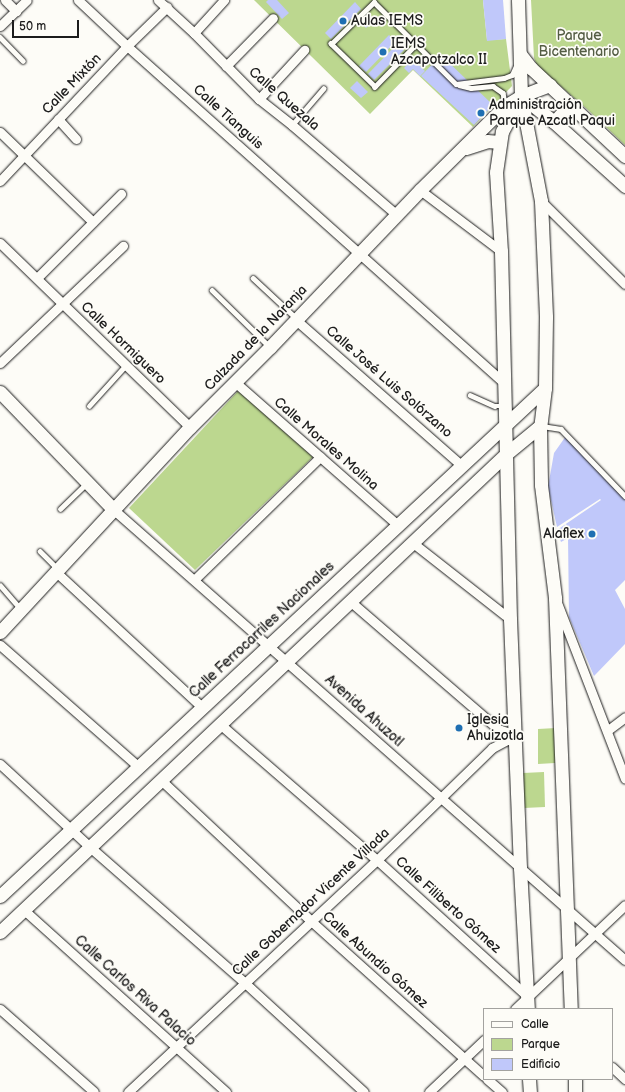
<!DOCTYPE html>
<html>
<head>
<meta charset="utf-8">
<style>
	body { margin:0 }
	#map { position:relative; width:625px; height:1092px; overflow:hidden; background:#fdfcf7; font-family:"Balsamiq Sans",sans-serif }
	div>[style] { position:absolute }
	.green>* { inset:0; background:#bcd78f }
	.building>* { inset:0; background:#c0c8fa }
	.roads { filter:drop-shadow(0 0 1px #1c1c1c) drop-shadow(0 0 1px #1c1c1c) }
	.lane>* { height:4.5px; margin:-2.25px; padding:0 2.25px; transform-origin:2.25px; border-radius:2.25px; background:#fdfcf7 }
	.street>* { height:9px; margin:-4.5px; padding:0 4.5px; transform-origin:4.5px; border-radius:4.5px; background:#fdfcf7 }
	.secondary>* { height:13px; margin:-6.5px; padding:0 6.5px; transform-origin:6.5px; border-radius:6.5px; background:#fdfcf7 }
	.dots>* { width:11px; height:11px; translate:-50% -50%; box-sizing:border-box; border:2px solid #fdfcf7; border-radius:50% }
	span { translate:-50% -50%; white-space:nowrap; text-align:center; line-height:1.15; -webkit-text-stroke:3.5px #fdfcf7; paint-order:stroke }
	.poi-label { font-size:14px; color:#1c1c1c }
	.left { translate:0 -50%; text-align:left }
	.right { translate:-100% -50%; text-align:right }
	.park-label { font-size:14px; color:#545d44 }
	.street-label { font-size:14px; color:#1c1c1c }
	.legend { position:absolute; left:483px; top:1008px; width:130px; height:72px; box-sizing:border-box; background:#fdfcf7; border:1px solid #a3a29f; margin:0; padding:5px 7px; list-style:none; font-size:12px; color:#1c1c1c }
	.legend li { display:flex; align-items:center; gap:8px; height:20px }
	.legend b { width:20px; border:1px solid #a3a29f }
	.scale { position:absolute; left:12px; top:20px; width:67px; height:18px; box-sizing:border-box; border:2px solid #1c1c1c; border-top:0; padding-left:5px; font-size:12px; line-height:14px; white-space:nowrap; color:#1c1c1c; -webkit-text-stroke:3px #fdfcf7; paint-order:stroke }
</style>
</head>
<body>
<div id="map">
	<div class="green">
		<i style="clip-path:polygon(254px 0,483px 0,487px 40px,506px 39px,512px 86px,473px 127px,413px 70px,370px 114px)"></i>
		<i style="clip-path:polygon(531px 0,625px 0,625px 145px,588px 110px,542px 70px,536px 63px,534px 58px)"></i>
		<i style="clip-path:polygon(238px 391px,313px 457px,195px 570px,129px 508px)"></i>
		<i style="clip-path:polygon(556px 728px,555px 763px,538px 764px,538px 729px)"></i>
		<i style="clip-path:polygon(544px 772px,545px 807px,524px 808px,523px 773px)"></i>
	</div>
	<div class="building">
		<i style="clip-path:polygon(268px 0,277px 0,289px 13px,282px 19px,266px 2px)"></i>
		<i style="clip-path:polygon(483px 0,503px 0,506px 39px,487px 41px)"></i>
		<i style="clip-path:polygon(355px 2px,361px 9px,331px 39px,325px 33px)"></i>
		<i style="clip-path:polygon(368px 13px,375px 20px,366px 28px,360px 22px)"></i>
		<i style="clip-path:polygon(389px 35px,396px 41px,366px 72px,359px 66px)"></i>
		<i style="clip-path:polygon(398px 43px,404px 50px,374px 80px,368px 74px)"></i>
		<i style="clip-path:polygon(441px 55px,493px 105px,474px 125px,421px 76px)"></i>
		<i style="clip-path:polygon(413px 59px,425px 71px,420px 76px,413px 69px,409px 73px,404px 68px)"></i>
		<i style="clip-path:polygon(357px 81px,368px 92px,361px 98px,350px 88px)"></i>
		<i style="clip-path:polygon(566px 436px,625px 498px,625px 580px,615px 590px,625px 609px,625px 644px,594px 676px,569px 617px,568px 538px,561px 542px,557px 530px,601px 500px,600px 499px,557px 527px,548px 487px,554px 453px)"></i>
	</div>
	<div class="roads">
		<div class="lane">
			<i style="left:0;top:37px;width:33px;rotate:46deg"></i>
			<i style="left:416px;top:45px;width:59px;rotate:134.3deg"></i>
			<i style="left:375px;top:87px;width:62px;rotate:-135.7deg"></i>
			<i style="left:331px;top:44px;width:60px;rotate:-44.3deg"></i>
			<i style="left:374px;top:2px;width:116px;rotate:45deg"></i>
			<i style="left:456px;top:84px;width:48px;rotate:-7.1deg"></i>
			<i style="left:504px;top:78px;width:9px;rotate:-21deg"></i>
			<i style="left:512px;top:75px;width:10px;rotate:-66deg"></i>
			<i style="left:459px;top:85px;width:12px;rotate:14deg"></i>
			<i style="left:471px;top:88px;width:22px;rotate:-5deg"></i>
			<i style="left:493px;top:86px;width:12px;rotate:35deg"></i>
			<i style="left:503px;top:93px;width:10px;rotate:79deg"></i>
			<i style="left:292px;top:125px;width:48px;rotate:-49.3deg"></i>
			<i style="left:253px;top:278px;width:59px;rotate:42.9deg"></i>
			<i style="left:212px;top:290px;width:80px;rotate:44.5deg"></i>
			<i style="left:470px;top:395px;width:27px;rotate:24deg"></i>
			<i style="left:495px;top:406px;width:8px"></i>
			<i style="left:89px;top:406px;width:55px;rotate:-47.9deg"></i>
			<i style="left:542px;top:426px;width:19px;rotate:9deg"></i>
			<i style="left:561px;top:429px;width:93px;rotate:46.3deg"></i>
			<i style="left:60px;top:509px;width:37px;rotate:-44deg"></i>
			<i style="left:40px;top:551px;width:25px;rotate:45deg"></i>
			<i style="left:0;top:585px;width:30px;rotate:49deg"></i>
		</div>
		<div class="street">
			<i style="left:5px;top:0;width:16px;rotate:45deg"></i>
			<i style="left:78px;top:0;width:67px;rotate:43.2deg"></i>
			<i style="left:127px;top:46px;width:506px;rotate:41.79deg"></i>
			<i style="left:158px;top:0;width:49px;rotate:42.5deg"></i>
			<i style="left:194px;top:33px;width:93px;rotate:45.4deg"></i>
			<i style="left:259px;top:99px;width:42px;rotate:38.2deg"></i>
			<i style="left:292px;top:125px;width:138px;rotate:40.6deg"></i>
			<i style="left:0;top:26px;width:37px;rotate:-44deg"></i>
			<i style="left:194px;top:33px;width:45px;rotate:-47.7deg"></i>
			<i style="left:226px;top:66px;width:67px;rotate:-45.6deg"></i>
			<i style="left:259px;top:99px;width:67px;rotate:-47.4deg"></i>
			<i style="left:58px;top:119px;width:27px;rotate:48deg"></i>
			<i style="left:0;top:132px;width:129px;rotate:44.1deg"></i>
			<i style="left:0;top:181px;width:185px;rotate:-46.7deg"></i>
			<i style="left:127px;top:46px;width:56px;rotate:-44.3deg"></i>
			<i style="left:420px;top:190px;width:101px;rotate:37deg"></i>
			<i style="left:541px;top:201px;width:118px;rotate:44.7deg"></i>
			<i style="left:0;top:243px;width:264px;rotate:44.1deg"></i>
			<i style="left:37px;top:278px;width:119px;rotate:-45deg"></i>
			<i style="left:296px;top:320px;width:221px;rotate:41.3deg"></i>
			<i style="left:0;top:363px;width:170px;rotate:-43.6deg"></i>
			<i style="left:236px;top:383px;width:217px;rotate:41.3deg"></i>
			<i style="left:114px;top:510px;width:681px;rotate:41.37deg"></i>
			<i style="left:413px;top:543px;width:123px;rotate:38.1deg"></i>
			<i style="left:55px;top:571px;width:200px;rotate:42.8deg"></i>
			<i style="left:195px;top:579px;width:175px;rotate:-44.3deg"></i>
			<i style="left:351px;top:602px;width:194px;rotate:40.8deg"></i>
			<i style="left:498px;top:729px;width:19px;rotate:18deg"></i>
			<i style="left:558px;top:605px;width:186px;rotate:68.9deg"></i>
			<i style="left:0;top:645px;width:185px;rotate:41.3deg"></i>
			<i style="left:221px;top:725px;width:206px;rotate:40.9deg"></i>
			<i style="left:377px;top:860px;width:204px;rotate:42.2deg"></i>
			<i style="left:608px;top:730px;width:21px;rotate:-37deg"></i>
			<i style="left:0;top:764px;width:124px;rotate:42.7deg"></i>
			<i style="left:91px;top:848px;width:205px;rotate:41.2deg"></i>
			<i style="left:245px;top:983px;width:161px;rotate:42.5deg"></i>
			<i style="left:162px;top:781px;width:204px;rotate:43.2deg"></i>
			<i style="left:311px;top:921px;width:232px;rotate:41.9deg"></i>
			<i style="left:24px;top:910px;width:272px;rotate:42deg"></i>
			<i style="left:0;top:1009px;width:125px;rotate:41.4deg"></i>
			<i style="left:515px;top:1009px;width:151px;rotate:-43.4deg"></i>
			<i style="left:612px;top:1067px;width:18px;rotate:43deg"></i>
			<i style="left:487px;top:1079px;width:20px;rotate:41deg"></i>
			<i style="left:128px;top:1092px;width:340px;rotate:-43deg"></i>
			<i style="left:377px;top:860px;width:161px;rotate:-44.2deg"></i>
			<i style="left:492px;top:748px;width:27px;rotate:-28deg"></i>
			<i style="left:429px;top:1092px;width:76px;rotate:-43.4deg"></i>
		</div>
		<div class="secondary">
			<i style="left:518px;top:0;width:96px;rotate:88.2deg"></i>
			<i style="left:521px;top:96px;width:107px;rotate:79.2deg"></i>
			<i style="left:541px;top:201px;width:116px;rotate:87.5deg"></i>
			<i style="left:546px;top:317px;width:71px;rotate:90.8deg"></i>
			<i style="left:545px;top:388px;width:38px;rotate:97deg"></i>
			<i style="left:540px;top:426px;width:59px;rotate:89deg"></i>
			<i style="left:541px;top:485px;width:114px;rotate:82.9deg"></i>
			<i style="left:555px;top:598px;width:411px;rotate:87.8deg"></i>
			<i style="left:520px;top:54px;width:18px;rotate:52deg"></i>
			<i style="left:531px;top:68px;width:129px;rotate:43.1deg"></i>
			<i style="left:521px;top:96px;width:40px;rotate:118deg"></i>
			<i style="left:502px;top:131px;width:41px;rotate:98.3deg"></i>
			<i style="left:496px;top:172px;width:79px;rotate:86.4deg"></i>
			<i style="left:501px;top:251px;width:368px;rotate:88.6deg"></i>
			<i style="left:510px;top:619px;width:249px;rotate:87.7deg"></i>
			<i style="left:520px;top:868px;width:141px;rotate:86.8deg"></i>
			<i style="left:521px;top:96px;width:42px;rotate:38.2deg"></i>
			<i style="left:554px;top:122px;width:96px;rotate:42deg"></i>
			<i style="left:554px;top:122px;width:24px;rotate:-48deg"></i>
			<i style="left:466px;top:148px;width:22px;rotate:-18deg"></i>
			<i style="left:487px;top:141px;width:13px;rotate:4deg"></i>
			<i style="left:0;top:392px;width:164px;rotate:46deg"></i>
			<i style="left:0;top:632px;width:280px;rotate:-47.2deg"></i>
			<i style="left:190px;top:427px;width:113px;rotate:-45deg"></i>
			<i style="left:270px;top:347px;width:217px;rotate:-46.3deg"></i>
			<i style="left:420px;top:190px;width:120px;rotate:-44.7deg"></i>
			<i style="left:505px;top:106px;width:19px;rotate:-32deg"></i>
			<i style="left:521px;top:96px;width:31px;rotate:-21deg"></i>
			<i style="left:0;top:896px;width:745px;rotate:-42.99deg"></i>
			<i style="left:0;top:932px;width:696px;rotate:-43.37deg"></i>
			<i style="left:506px;top:454px;width:44px;rotate:-39.5deg"></i>
			<i style="left:529px;top:1079px;width:13px;rotate:86deg"></i>
			<i style="left:575px;top:1079px;width:13px;rotate:90deg"></i>
		</div>
	</div>
	<div class="dots">
		<i style="left:343px;top:21px;background:#1f6fb2"></i>
		<i style="left:383px;top:52px;background:#1f6fb2"></i>
		<i style="left:481px;top:113px;background:#1f6fb2"></i>
		<i style="left:592px;top:534px;background:#1f6fb2"></i>
		<i style="left:459px;top:728px;background:#1f6fb2"></i>
	</div>
	<div class="poi-label">
		<span class="left" style="left:351px;top:21px">Aulas IEMS</span>
		<span class="left" style="left:391px;top:52px">IEMS<br>Azcapotzalco II</span>
		<span class="left" style="left:489px;top:113px">Administración<br>Parque Azcatl Paqui</span>
		<span class="right" style="left:584px;top:534px">Alaflex</span>
		<span class="left" style="left:467px;top:728px">Iglesia<br>Ahuizotla</span>
	</div>
	<div class="park-label">
		<span style="left:579px;top:44px">Parque<br>Bicentenario</span>
	</div>
	<div class="street-label">
		<span style="left:72px;top:84px;rotate:-46deg">Calle Mixtón</span>
		<span style="left:284px;top:99px;rotate:41deg">Calle Quezala</span>
		<span style="left:228px;top:117px;rotate:42deg">Calle Tianguis</span>
		<span style="left:256px;top:338px;rotate:-46deg">Calzada de la Naranja</span>
		<span style="left:123px;top:343px;rotate:44deg">Calle Hormiguero</span>
		<span style="left:389px;top:382px;rotate:41deg">Calle José Luis Solórzano</span>
		<span style="left:326px;top:444px;rotate:41deg">Calle Morales Molina</span>
		<span style="left:262px;top:630px;rotate:-43deg">Calle Ferrocarriles Nacionales</span>
		<span style="left:364px;top:711px;rotate:42deg">Avenida Ahuzotl</span>
		<span style="left:311px;top:902px;rotate:-43deg">Calle Gobernador Vicente Villada</span>
		<span style="left:448px;top:905px;rotate:42deg">Calle Filiberto Gómez</span>
		<span style="left:375px;top:960px;rotate:42deg">Calle Abundio Gómez</span>
		<span style="left:135px;top:991px;rotate:42deg">Calle Carlos Riva Palacio</span>
	</div>
	<ul class="legend">
	<li><b style="height:5px;background:#fdfcf7"></b>Calle</li>
	<li><b style="height:11px;background:#bcd78f"></b>Parque</li>
	<li><b style="height:11px;background:#c0c8fa"></b>Edificio</li>
	</ul>
	<div class="scale">50 m</div>
</div>
</body>
</html>
